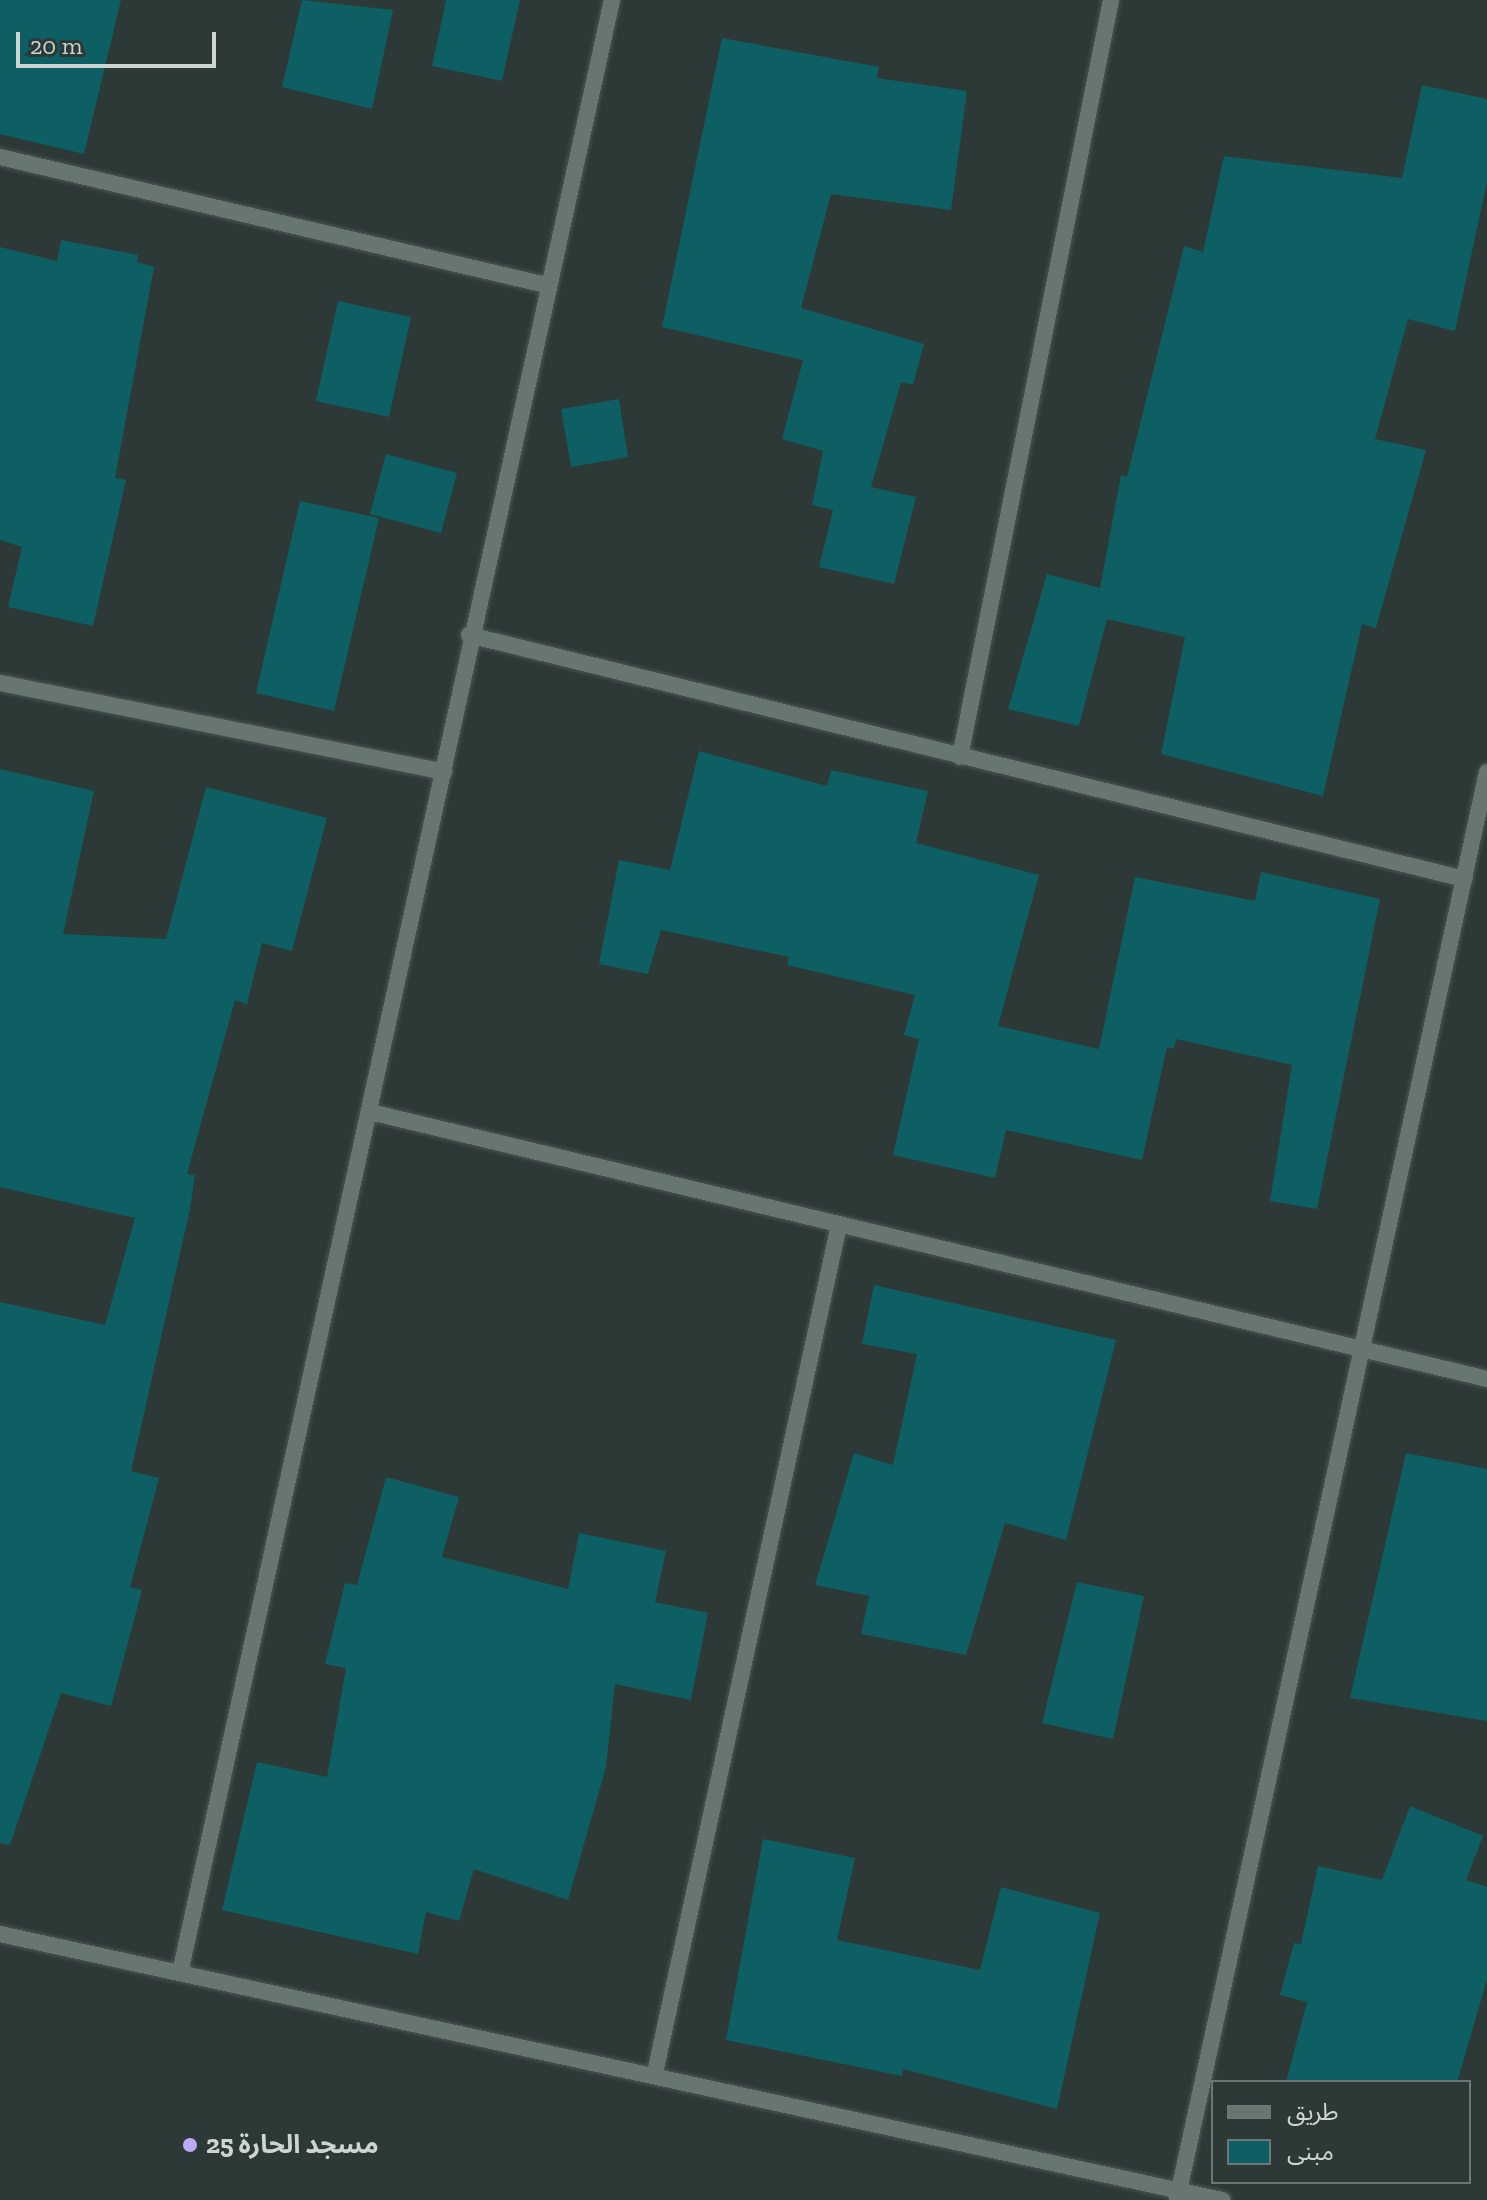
<!DOCTYPE html>
<html>
<head>
<meta charset="utf-8">
<style>
	body { margin:0 }
	#map { position:relative; width:1487px; height:2200px; overflow:hidden; background:#2d3936; font-family:"Zilla Slab","Noto Sans Arabic",serif }
	div>[style] { position:absolute }
	.building>* { inset:0; background:#0d5f63 }
	.roads { filter:drop-shadow(0 0 2px #4c5654) drop-shadow(0 0 2px #4c5654) }
	.minor>* { height:16px; margin:-8px; padding:0 8px; transform-origin:8px; border-radius:8px; background:#687672 }
	.dots>* { width:22px; height:22px; translate:-50% -50%; box-sizing:border-box; border:4px solid #2d3936; border-radius:50% }
	span { translate:-50% -50%; white-space:nowrap; text-align:center; line-height:1.15; -webkit-text-stroke:6px #2d3936; paint-order:stroke }
	.poi-label { font-size:26px; color:#cdd5d3; font-weight:700 }
	.left { translate:0 -50%; text-align:left }
	.legend { position:absolute; left:1211px; top:2080px; width:260px; height:104px; box-sizing:border-box; background:#2d3936; border:2px solid #6d7775; margin:0; padding:10px 14px; list-style:none; font-size:24px; color:#cdd5d3 }
	.legend li { display:flex; align-items:center; gap:16px; height:40px }
	.legend b { width:40px; border:2px solid #6d7775 }
	.scale { position:absolute; left:16px; top:32px; width:200px; height:36px; box-sizing:border-box; border:4px solid #cdd5d3; border-top:0; padding-left:10px; font-size:24px; line-height:28px; white-space:nowrap; color:#cdd5d3; -webkit-text-stroke:6px #2d3936; paint-order:stroke }
</style>
</head>
<body>
<div id="map">
	<div class="building">
		<i style="clip-path:polygon(0 0,121px 0,84px 154px,0 134px)"></i>
		<i style="clip-path:polygon(302px 0,393px 10px,372px 109px,282px 87px)"></i>
		<i style="clip-path:polygon(446px 0,520px 0,502px 81px,432px 66px)"></i>
		<i style="clip-path:polygon(722px 38px,879px 67px,877px 78px,967px 91px,951px 210px,831px 194px,801px 308px,924px 344px,913px 385px,901px 382px,871px 487px,916px 497px,894px 584px,819px 567px,833px 510px,812px 505px,823px 451px,782px 439px,803px 360px,662px 327px)"></i>
		<i style="clip-path:polygon(1422px 85px,1487px 99px,1487px 182px,1455px 331px,1408px 319px,1375px 439px,1426px 450px,1376px 628px,1362px 624px,1323px 796px,1161px 754px,1185px 637px,1107px 619px,1079px 726px,1008px 709px,1047px 574px,1100px 588px,1121px 475px,1127px 477px,1184px 246px,1203px 252px,1224px 156px,1402px 178px)"></i>
		<i style="clip-path:polygon(61px 240px,138px 255px,137px 262px,154px 267px,115px 478px,126px 480px,93px 626px,8px 607px,22px 547px,0 540px,0 247px,57px 261px)"></i>
		<i style="clip-path:polygon(338px 301px,411px 317px,389px 417px,316px 401px)"></i>
		<i style="clip-path:polygon(619px 399px,628px 457px,571px 467px,561px 409px)"></i>
		<i style="clip-path:polygon(386px 454px,457px 473px,441px 533px,370px 514px)"></i>
		<i style="clip-path:polygon(300px 501px,379px 518px,334px 711px,256px 693px)"></i>
		<i style="clip-path:polygon(699px 751px,827px 786px,831px 770px,928px 791px,916px 843px,1039px 875px,998px 1026px,1099px 1049px,1135px 877px,1255px 901px,1261px 872px,1380px 899px,1317px 1209px,1270px 1201px,1292px 1065px,1176px 1039px,1174px 1049px,1167px 1047px,1142px 1160px,1006px 1130px,995px 1178px,893px 1155px,919px 1039px,904px 1035px,915px 995px,787px 965px,789px 957px,661px 930px,648px 974px,599px 964px,619px 860px,670px 870px)"></i>
		<i style="clip-path:polygon(0 769px,94px 791px,63px 934px,166px 939px,206px 787px,327px 818px,292px 951px,262px 943px,247px 1004px,235px 1000px,187px 1174px,195px 1175px,190px 1209px,131px 1471px,159px 1478px,130px 1587px,142px 1590px,111px 1706px,61px 1693px,10px 1845px,0 1843px,0 1302px,105px 1325px,135px 1218px,0 1187px)"></i>
		<i style="clip-path:polygon(874px 1285px,1116px 1340px,1066px 1540px,1005px 1523px,966px 1655px,861px 1634px,869px 1596px,815px 1585px,854px 1453px,893px 1465px,917px 1354px,862px 1344px)"></i>
		<i style="clip-path:polygon(1406px 1453px,1487px 1469px,1487px 1721px,1350px 1698px)"></i>
		<i style="clip-path:polygon(386px 1477px,459px 1497px,442px 1557px,568px 1589px,579px 1533px,666px 1551px,655px 1602px,708px 1613px,691px 1700px,615px 1684px,606px 1767px,568px 1900px,474px 1869px,459px 1921px,426px 1912px,418px 1954px,222px 1910px,257px 1762px,327px 1777px,346px 1668px,325px 1664px,345px 1583px,357px 1585px)"></i>
		<i style="clip-path:polygon(1077px 1582px,1144px 1596px,1113px 1739px,1042px 1723px)"></i>
		<i style="clip-path:polygon(1410px 1806px,1483px 1836px,1466px 1880px,1487px 1887px,1487px 1980px,1457px 2082px,1286px 2082px,1307px 2002px,1280px 1995px,1294px 1943px,1301px 1944px,1318px 1866px,1382px 1880px)"></i>
		<i style="clip-path:polygon(763px 1839px,855px 1858px,837px 1940px,980px 1970px,1001px 1887px,1100px 1913px,1057px 2109px,903px 2069px,902px 2076px,726px 2040px)"></i>
	</div>
	<div class="roads">
		<div class="minor">
			<i style="left:0;top:157px;width:561px;rotate:13.19deg"></i>
			<i style="left:469px;top:635px;width:1025px;rotate:13.77deg"></i>
			<i style="left:0;top:683px;width:453px;rotate:11.3deg"></i>
			<i style="left:960px;top:757px;width:772px;rotate:-78.72deg"></i>
			<i style="left:370px;top:1112px;width:1148px;rotate:13.44deg"></i>
			<i style="left:0;top:1934px;width:1251px;rotate:12.28deg"></i>
			<i style="left:180px;top:1973px;width:2020px;rotate:-77.65deg"></i>
			<i style="left:655px;top:2073px;width:868px;rotate:-77.76deg"></i>
			<i style="left:1177px;top:2200px;width:1461px;rotate:-77.75deg"></i>
		</div>
	</div>
	<div class="dots">
		<i style="left:190px;top:2145px;background:#b9abf7"></i>
	</div>
	<div class="poi-label">
		<span class="left" style="left:206px;top:2145px">مسجد الحارة 25</span>
	</div>
	<ul class="legend">
	<li><b style="height:10px;background:#687672"></b>طريق</li>
	<li><b style="height:22px;background:#0d5f63"></b>مبنى</li>
	</ul>
	<div class="scale">20 m</div>
</div>
</body>
</html>
